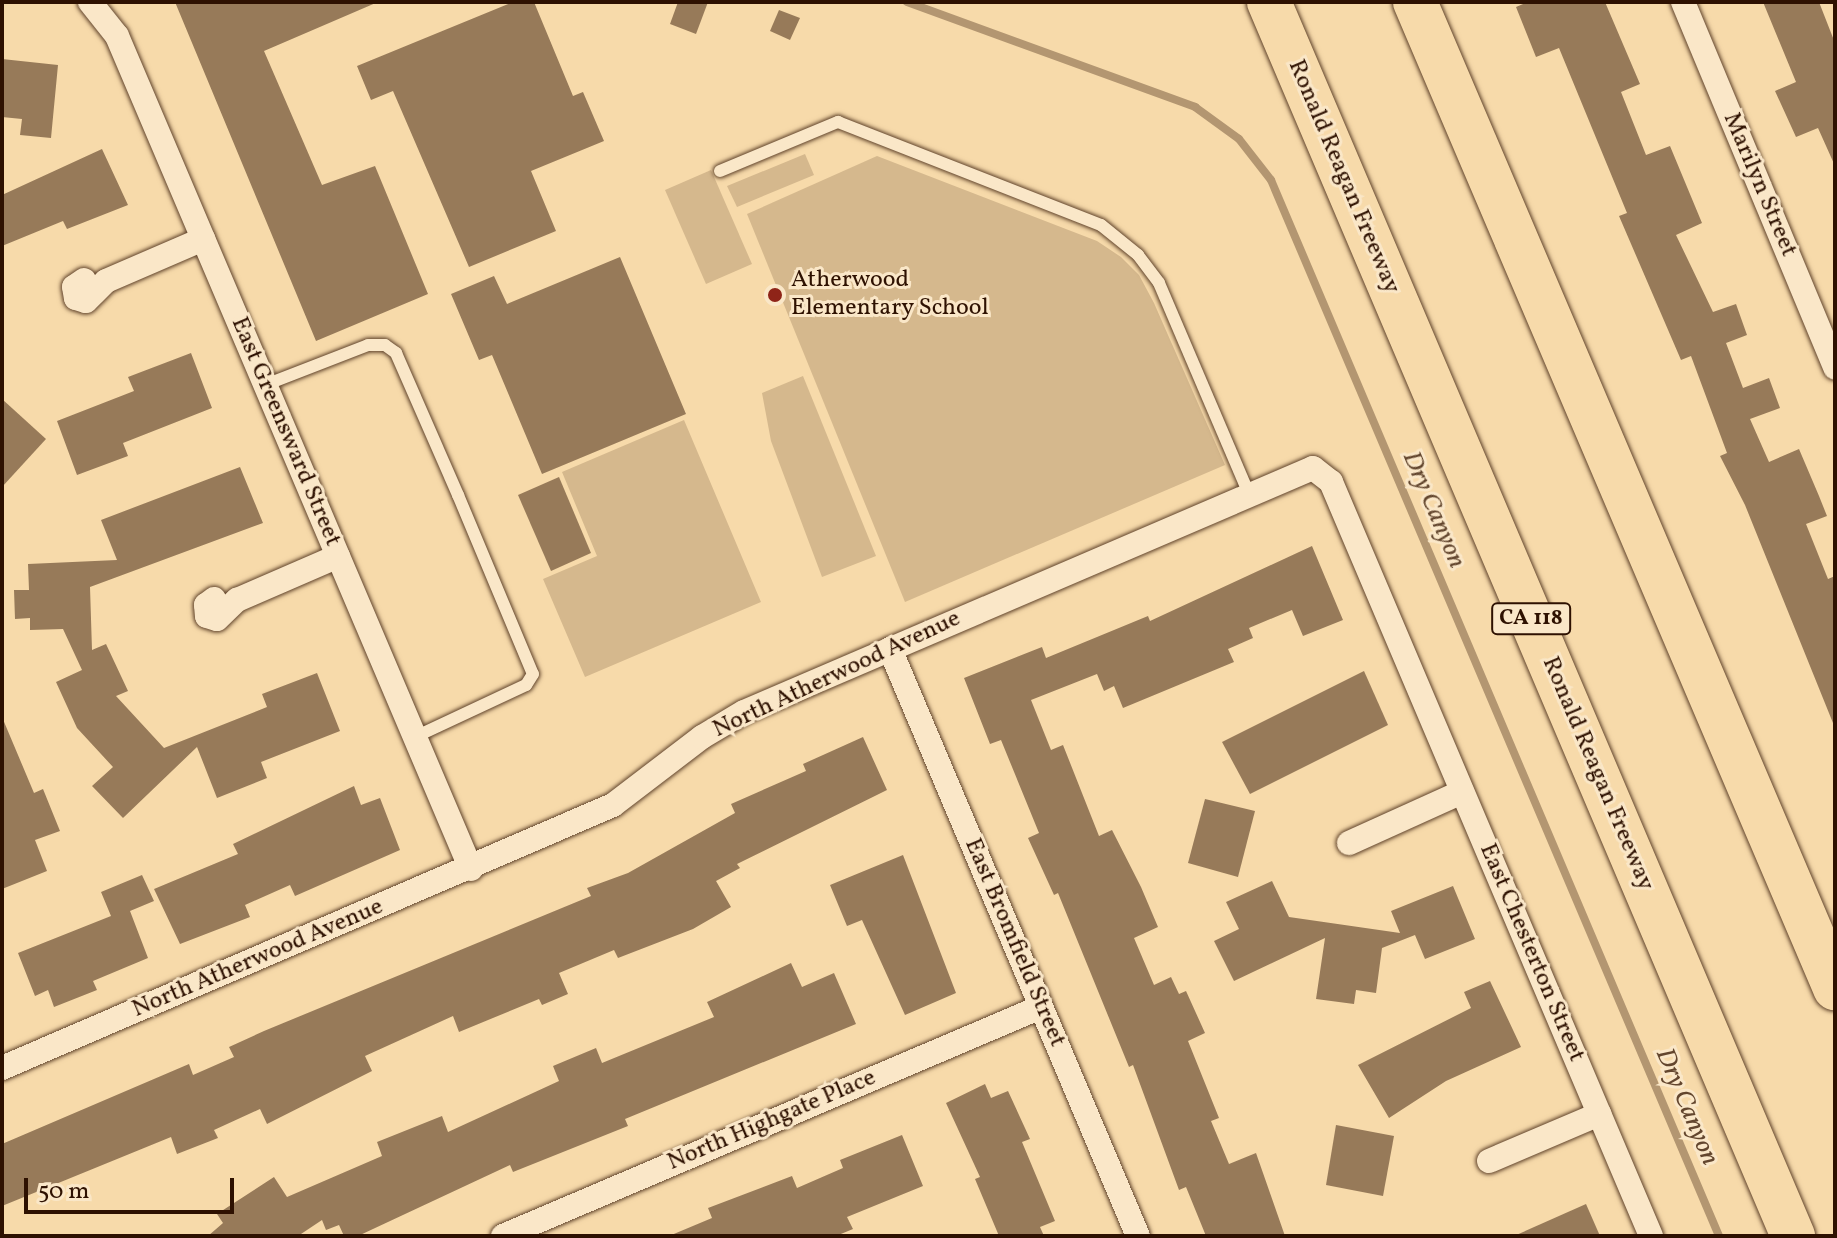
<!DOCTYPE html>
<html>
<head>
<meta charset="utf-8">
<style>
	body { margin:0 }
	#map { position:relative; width:1837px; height:1238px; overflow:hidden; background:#f7daaa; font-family:Vollkorn,serif }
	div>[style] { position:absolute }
	.green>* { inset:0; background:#d5b88d }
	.stream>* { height:8px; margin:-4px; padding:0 4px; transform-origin:4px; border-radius:4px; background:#b39671 }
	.building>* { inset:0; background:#977a59 }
	.roads { filter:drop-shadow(0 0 2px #60432b) drop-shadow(0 0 2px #60432b) }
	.service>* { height:12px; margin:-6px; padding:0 6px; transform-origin:6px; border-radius:6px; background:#fae7c8 }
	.minor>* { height:24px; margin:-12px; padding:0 12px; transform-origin:12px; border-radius:12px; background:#fae7c8 }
	.motorway>* { height:44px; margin:-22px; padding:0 22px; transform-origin:22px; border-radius:22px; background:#f7daaa }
	.dots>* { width:22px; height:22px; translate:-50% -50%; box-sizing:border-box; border:4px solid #fae7c8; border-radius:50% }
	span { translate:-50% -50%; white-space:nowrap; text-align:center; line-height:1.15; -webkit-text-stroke:6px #fae7c8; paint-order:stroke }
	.shield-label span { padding:2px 6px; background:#fae7c8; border:2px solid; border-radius:6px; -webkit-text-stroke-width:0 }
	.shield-label { font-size:22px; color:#2e1101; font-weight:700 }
	.street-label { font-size:24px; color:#2e1101 }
	.poi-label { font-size:24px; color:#2e1101 }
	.left { translate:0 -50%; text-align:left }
	.water-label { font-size:26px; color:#63462e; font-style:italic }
	.frame { position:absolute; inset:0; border:4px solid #2e1101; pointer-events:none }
	.scale { position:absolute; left:24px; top:1178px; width:210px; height:36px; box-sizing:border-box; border:4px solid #2e1101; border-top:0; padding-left:10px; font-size:24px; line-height:28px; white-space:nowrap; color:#2e1101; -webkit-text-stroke:6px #fae7c8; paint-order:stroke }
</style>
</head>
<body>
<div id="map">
	<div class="green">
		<i style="clip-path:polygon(805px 154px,814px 175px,737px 207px,727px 186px)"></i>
		<i style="clip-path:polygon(877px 156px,1097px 241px,1121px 257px,1139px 275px,1154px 303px,1225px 465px,905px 602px,747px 214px)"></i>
		<i style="clip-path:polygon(711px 170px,752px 264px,706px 284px,665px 190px)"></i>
		<i style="clip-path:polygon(803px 376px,876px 556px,822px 577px,771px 441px,762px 393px)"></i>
		<i style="clip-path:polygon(684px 420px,761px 602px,585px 677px,543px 579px,597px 556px,562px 472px)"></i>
	</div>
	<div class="stream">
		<i style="left:907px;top:2px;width:307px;rotate:20deg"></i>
		<i style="left:1195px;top:107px;width:54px;rotate:36deg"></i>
		<i style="left:1239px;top:139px;width:52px;rotate:52deg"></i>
		<i style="left:1271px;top:180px;width:1147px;rotate:67.01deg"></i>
	</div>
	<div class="building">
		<i style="clip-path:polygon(175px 2px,378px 2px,264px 51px,322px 185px,375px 166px,428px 294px,316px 341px)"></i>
		<i style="clip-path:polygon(513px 2px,534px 2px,573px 96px,583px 92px,604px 141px,531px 171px,556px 231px,469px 267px,393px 91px,371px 100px,357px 66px)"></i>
		<i style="clip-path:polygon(678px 2px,708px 2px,696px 34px,670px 24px)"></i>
		<i style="clip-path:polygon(1528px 2px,1605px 2px,1640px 84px,1621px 92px,1646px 155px,1670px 146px,1702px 223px,1676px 235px,1713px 312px,1736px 304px,1747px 335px,1726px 343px,1743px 388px,1769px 378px,1780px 408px,1750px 419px,1769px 462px,1799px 449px,1819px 496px,1827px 516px,1806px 524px,1828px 579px,1835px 576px,1835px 728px,1745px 505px,1720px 456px,1727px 453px,1691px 356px,1681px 360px,1619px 216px,1627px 213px,1559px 48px,1536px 57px,1516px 7px)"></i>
		<i style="clip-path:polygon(1763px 2px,1819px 2px,1835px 43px,1835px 166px,1818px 128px,1796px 137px,1775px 91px,1796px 82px)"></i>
		<i style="clip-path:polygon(779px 10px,800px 18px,790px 40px,770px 31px)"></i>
		<i style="clip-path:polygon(2px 59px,58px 65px,51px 138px,20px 135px,22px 119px,2px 117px)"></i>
		<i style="clip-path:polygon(102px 149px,128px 205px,67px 229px,63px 221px,2px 246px,2px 195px)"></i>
		<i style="clip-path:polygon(620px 257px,686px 414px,542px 474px,492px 355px,479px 360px,451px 294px,494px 276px,507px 304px)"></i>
		<i style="clip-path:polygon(191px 353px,212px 408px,123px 443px,128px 456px,77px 475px,57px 421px,134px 391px,128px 377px)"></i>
		<i style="clip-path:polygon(2px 399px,46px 439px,2px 487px)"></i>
		<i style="clip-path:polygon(240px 467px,263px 523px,90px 587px,92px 650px,106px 644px,128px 691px,116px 696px,164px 748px,267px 707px,262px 694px,317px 673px,340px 731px,261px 762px,267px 778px,217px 798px,197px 747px,123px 818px,92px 786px,113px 767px,77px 728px,56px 682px,82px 670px,63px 629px,30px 630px,30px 618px,15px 619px,14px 590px,29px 590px,28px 564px,117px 560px,101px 520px)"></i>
		<i style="clip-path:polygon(559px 477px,591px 553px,551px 571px,518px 495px)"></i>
		<i style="clip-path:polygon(1312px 546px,1343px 620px,1303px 636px,1292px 610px,1249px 628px,1253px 638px,1228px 649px,1234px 662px,1123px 708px,1114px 686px,1104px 691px,1097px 674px,1031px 700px,1051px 750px,1063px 745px,1099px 836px,1112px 830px,1141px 887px,1158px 927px,1134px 938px,1154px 985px,1171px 977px,1179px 994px,1186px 991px,1205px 1033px,1188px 1041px,1219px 1118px,1211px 1121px,1229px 1164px,1256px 1153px,1285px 1236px,1206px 1236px,1186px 1187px,1179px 1190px,1133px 1065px,1129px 1067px,1058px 893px,1054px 895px,1028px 838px,1039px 833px,1001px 740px,990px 744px,964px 678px,1042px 647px,1046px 658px,1148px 616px,1150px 621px)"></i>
		<i style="clip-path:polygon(1364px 671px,1388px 725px,1250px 794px,1222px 742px)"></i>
		<i style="clip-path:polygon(2px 717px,34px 793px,43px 789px,60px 831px,35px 840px,47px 871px,2px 889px)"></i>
		<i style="clip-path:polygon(863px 737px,887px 790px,737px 864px,740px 868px,716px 881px,731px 907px,693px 929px,618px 958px,614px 950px,559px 973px,568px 994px,542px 1005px,539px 999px,459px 1032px,453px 1016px,365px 1056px,372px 1071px,267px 1124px,260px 1109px,214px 1130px,218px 1138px,177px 1154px,171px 1137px,2px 1206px,2px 1144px,189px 1064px,193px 1075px,234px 1057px,229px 1047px,264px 1031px,591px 896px,587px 888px,628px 873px,735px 813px,731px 804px,806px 771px,803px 764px)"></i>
		<i style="clip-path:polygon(354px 786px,361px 805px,380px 798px,400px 850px,295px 896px,290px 885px,245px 905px,250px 917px,180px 944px,154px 889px,238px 854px,233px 844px)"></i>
		<i style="clip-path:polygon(1205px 799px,1255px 811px,1238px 877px,1188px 863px)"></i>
		<i style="clip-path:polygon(903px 855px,956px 993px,905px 1015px,862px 920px,847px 926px,830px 885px)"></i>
		<i style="clip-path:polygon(142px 875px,154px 901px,130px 911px,148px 958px,93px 981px,97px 990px,54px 1007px,48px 990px,35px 996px,18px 953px,111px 916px,101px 892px)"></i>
		<i style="clip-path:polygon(1272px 881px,1289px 917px,1400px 933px,1391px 911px,1453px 886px,1475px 939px,1425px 959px,1415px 935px,1382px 948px,1376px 993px,1356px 990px,1354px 1004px,1316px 999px,1325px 938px,1234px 981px,1214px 941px,1239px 929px,1226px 902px)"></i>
		<i style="clip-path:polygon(791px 963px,802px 987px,834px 973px,856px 1024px,625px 1119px,628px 1126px,513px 1172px,510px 1165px,358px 1236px,344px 1236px,339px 1225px,326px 1230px,322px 1220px,298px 1236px,208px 1236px,223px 1223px,217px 1214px,274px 1177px,287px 1197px,382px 1156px,377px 1142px,442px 1116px,448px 1132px,559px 1081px,553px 1066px,596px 1048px,602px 1063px,714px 1017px,707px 1002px)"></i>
		<i style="clip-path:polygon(1490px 981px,1521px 1047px,1446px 1081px,1389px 1118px,1358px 1065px,1471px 1008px,1464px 992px)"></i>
		<i style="clip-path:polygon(985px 1084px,991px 1098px,1008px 1091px,1030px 1139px,1022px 1142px,1055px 1221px,1040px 1227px,1044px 1236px,999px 1236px,975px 1179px,980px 1177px,946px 1103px)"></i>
		<i style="clip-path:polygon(1336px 1125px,1394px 1136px,1383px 1196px,1326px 1185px)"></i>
		<i style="clip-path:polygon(902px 1135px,923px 1186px,847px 1217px,853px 1229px,836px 1236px,669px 1236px,712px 1218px,708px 1208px,792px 1176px,797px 1188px,843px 1168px,840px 1160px)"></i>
		<i style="clip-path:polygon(1586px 1204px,1600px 1236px,1514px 1236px)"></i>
	</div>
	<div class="roads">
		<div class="service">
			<i style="left:720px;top:171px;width:128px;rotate:-22.6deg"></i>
			<i style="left:838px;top:122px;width:282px;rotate:21.4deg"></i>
			<i style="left:1101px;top:225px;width:48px;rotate:39deg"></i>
			<i style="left:1138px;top:255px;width:35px;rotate:53deg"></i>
			<i style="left:1159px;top:283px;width:229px;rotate:66.9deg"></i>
			<i style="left:265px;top:385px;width:110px;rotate:-21.2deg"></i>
			<i style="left:368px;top:345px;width:17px"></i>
			<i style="left:385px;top:345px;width:14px;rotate:36deg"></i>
			<i style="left:396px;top:353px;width:155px;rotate:66.4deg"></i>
			<i style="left:458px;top:495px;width:194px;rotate:67.3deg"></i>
			<i style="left:533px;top:674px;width:13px;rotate:122deg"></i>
			<i style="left:526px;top:685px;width:123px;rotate:154.9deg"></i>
		</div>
		<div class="minor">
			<i style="left:90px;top:2px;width:43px;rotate:51.5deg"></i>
			<i style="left:117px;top:36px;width:905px;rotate:66.98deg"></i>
			<i style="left:1683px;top:2px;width:396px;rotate:67.4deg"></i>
			<i style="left:84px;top:280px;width:12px;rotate:145deg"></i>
			<i style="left:74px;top:287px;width:11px;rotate:80deg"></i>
			<i style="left:76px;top:298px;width:10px;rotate:17deg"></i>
			<i style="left:86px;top:301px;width:28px;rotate:-45deg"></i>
			<i style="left:106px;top:281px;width:106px;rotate:-23.4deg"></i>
			<i style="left:214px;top:599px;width:10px;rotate:143deg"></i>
			<i style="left:206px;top:605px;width:11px;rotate:85deg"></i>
			<i style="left:207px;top:616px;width:10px;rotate:17deg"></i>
			<i style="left:217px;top:619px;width:28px;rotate:-44deg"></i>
			<i style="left:237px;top:600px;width:110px;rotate:-23.5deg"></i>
			<i style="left:890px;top:649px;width:637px;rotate:67.1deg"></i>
			<i style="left:1349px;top:843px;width:124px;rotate:-24.3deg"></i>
			<i style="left:2px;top:1068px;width:665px;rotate:-23.29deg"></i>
			<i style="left:613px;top:805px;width:112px;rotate:-37.4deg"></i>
			<i style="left:702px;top:737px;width:49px;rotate:-30.8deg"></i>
			<i style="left:744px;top:712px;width:619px;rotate:-23.21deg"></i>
			<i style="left:1313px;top:468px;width:23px;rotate:38deg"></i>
			<i style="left:1331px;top:482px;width:819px;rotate:67deg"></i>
			<i style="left:1489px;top:1161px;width:120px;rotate:-23.1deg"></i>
			<i style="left:503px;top:1236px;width:585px;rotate:-23.06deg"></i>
		</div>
		<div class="motorway">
			<i style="left:1269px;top:2px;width:1341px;rotate:66.99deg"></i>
			<i style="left:1415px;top:2px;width:1072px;rotate:66.93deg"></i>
		</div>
	</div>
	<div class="dots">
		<i style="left:775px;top:295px;background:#8f2418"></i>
	</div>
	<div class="shield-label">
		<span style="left:1531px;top:619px">CA 118</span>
	</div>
	<div class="street-label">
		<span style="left:1343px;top:177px;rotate:67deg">Ronald Reagan Freeway</span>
		<span style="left:1759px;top:185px;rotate:67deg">Marilyn Street</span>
		<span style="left:285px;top:432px;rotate:67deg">East Greensward Street</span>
		<span style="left:837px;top:675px;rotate:-25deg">North Atherwood Avenue</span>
		<span style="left:1597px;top:774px;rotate:67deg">Ronald Reagan Freeway</span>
		<span style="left:1014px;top:943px;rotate:67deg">East Bromfield Street</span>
		<span style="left:1531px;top:953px;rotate:67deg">East Chesterton Street</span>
		<span style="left:258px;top:959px;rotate:-23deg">North Atherwood Avenue</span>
		<span style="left:772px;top:1121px;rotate:-23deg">North Highgate Place</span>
	</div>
	<div class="poi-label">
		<span class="left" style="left:791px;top:295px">Atherwood<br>Elementary School</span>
	</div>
	<div class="water-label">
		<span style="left:1433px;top:510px;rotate:67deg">Dry Canyon</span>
		<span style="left:1686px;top:1107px;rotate:67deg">Dry Canyon</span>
	</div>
	<div class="frame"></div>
	<div class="scale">50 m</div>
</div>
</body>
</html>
